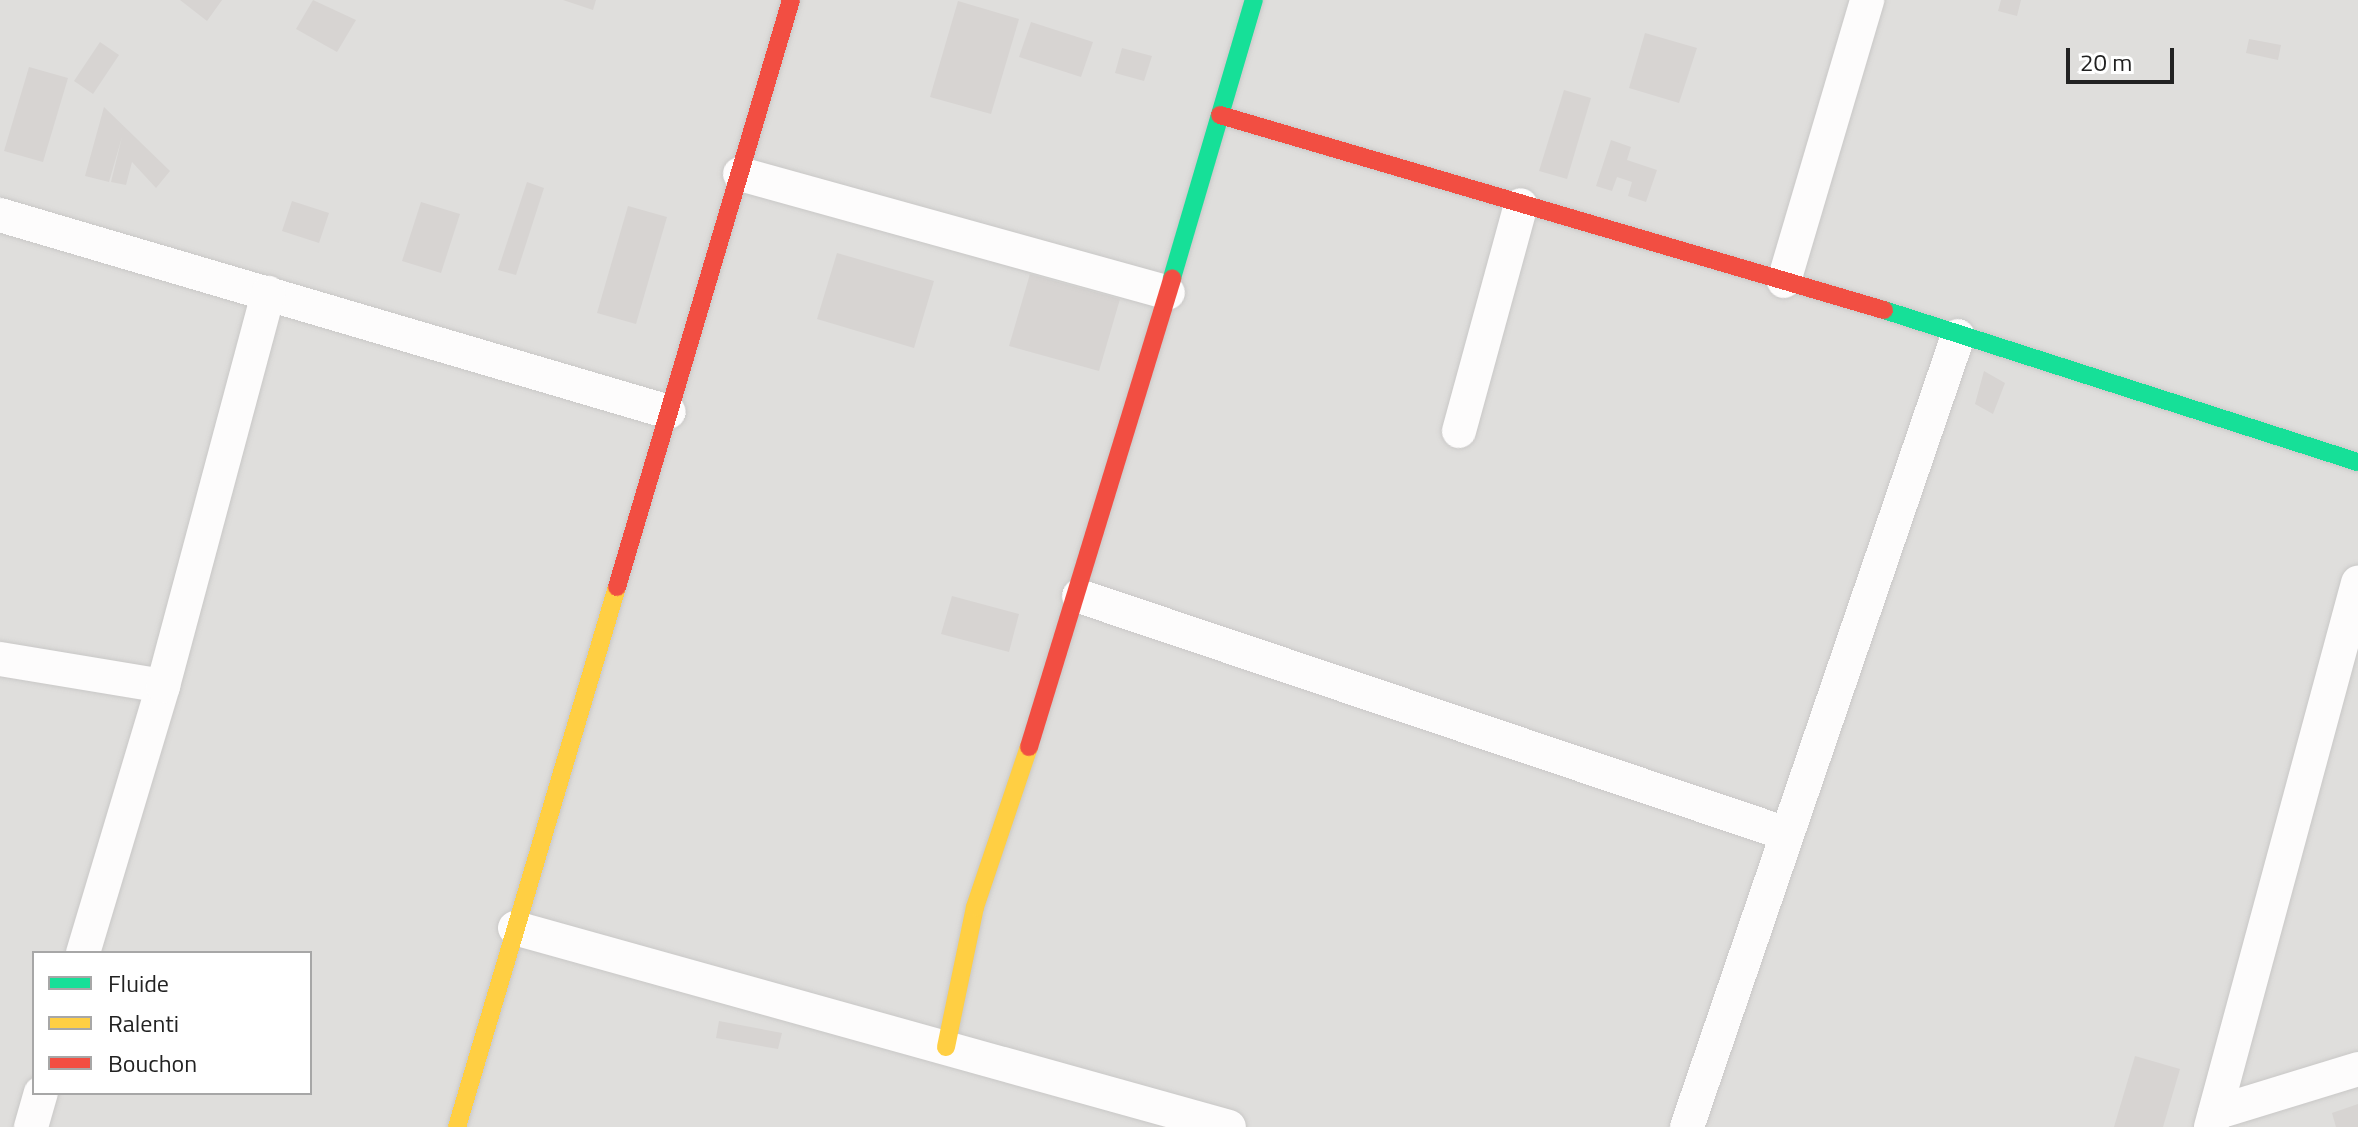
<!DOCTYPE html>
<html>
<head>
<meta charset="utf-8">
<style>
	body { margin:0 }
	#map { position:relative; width:2358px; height:1127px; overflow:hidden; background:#f0eeeb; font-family:"Titillium Web",sans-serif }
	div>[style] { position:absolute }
	.residential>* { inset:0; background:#dfdedc }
	.building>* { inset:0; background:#d7d4d2 }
	.roads { filter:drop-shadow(0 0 2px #c9c8c7) drop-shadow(0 0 2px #c9c8c7) }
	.street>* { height:34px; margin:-17px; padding:0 17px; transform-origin:17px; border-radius:17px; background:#fdfcfc }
	.fast>* { height:18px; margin:-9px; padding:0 9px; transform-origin:9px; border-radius:9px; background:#16e098 }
	.slow>* { height:18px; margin:-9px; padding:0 9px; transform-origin:9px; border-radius:9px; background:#ffcf43 }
	.jam>* { height:18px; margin:-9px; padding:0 9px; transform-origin:9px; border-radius:9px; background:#f24e42 }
	span { translate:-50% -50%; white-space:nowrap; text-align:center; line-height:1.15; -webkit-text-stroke:8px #fff; paint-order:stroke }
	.legend { position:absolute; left:32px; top:951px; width:280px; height:144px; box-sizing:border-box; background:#fff; border:2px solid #a7a7a7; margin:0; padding:10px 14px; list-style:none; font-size:24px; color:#222 }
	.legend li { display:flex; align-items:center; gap:16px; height:40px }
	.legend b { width:40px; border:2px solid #a7a7a7 }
	.scale { position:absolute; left:2066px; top:48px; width:108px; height:36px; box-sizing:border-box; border:4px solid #222; border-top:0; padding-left:10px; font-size:24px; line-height:28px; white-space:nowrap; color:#222; -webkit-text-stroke:6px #fff; paint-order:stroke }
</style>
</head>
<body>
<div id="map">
	<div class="residential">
		<i style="clip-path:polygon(evenodd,0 0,2358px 0,2358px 1127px,0 1127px,0 0,34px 953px,310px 953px,310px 1093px,34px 1093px,34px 953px)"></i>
	</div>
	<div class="building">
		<i style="clip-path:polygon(180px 0,222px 0,207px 21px)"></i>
		<i style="clip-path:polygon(313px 0,356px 20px,337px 52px,296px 29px)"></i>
		<i style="clip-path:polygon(563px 0,596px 0,593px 10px)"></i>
		<i style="clip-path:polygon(2001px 0,2021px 0,2017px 16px,1998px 11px)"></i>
		<i style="clip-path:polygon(958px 1px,1019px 19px,991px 114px,930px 97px)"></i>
		<i style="clip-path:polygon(1031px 22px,1093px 42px,1081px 77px,1019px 57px)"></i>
		<i style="clip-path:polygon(1645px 33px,1697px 48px,1679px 103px,1629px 88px)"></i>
		<i style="clip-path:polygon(2249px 39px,2281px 45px,2278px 60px,2246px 53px)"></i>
		<i style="clip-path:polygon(100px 42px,119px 55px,93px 94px,74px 81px)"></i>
		<i style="clip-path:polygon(1122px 48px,1152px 56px,1144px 81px,1115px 73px)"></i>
		<i style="clip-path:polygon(29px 67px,68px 78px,43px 162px,4px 151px)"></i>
		<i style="clip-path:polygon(1564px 90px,1591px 98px,1567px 179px,1539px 171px)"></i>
		<i style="clip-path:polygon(104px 107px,170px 171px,156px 188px,132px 162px,126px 185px,111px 182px,122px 137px,109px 182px,85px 176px)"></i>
		<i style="clip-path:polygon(1611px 140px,1631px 147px,1627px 160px,1657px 170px,1646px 202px,1628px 196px,1632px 182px,1617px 177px,1612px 191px,1596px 186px)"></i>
		<i style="clip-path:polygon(527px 182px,544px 188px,516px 275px,498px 270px)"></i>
		<i style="clip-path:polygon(292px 201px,329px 213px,319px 243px,282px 231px)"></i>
		<i style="clip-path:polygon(421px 202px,460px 214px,441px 273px,402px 261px)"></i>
		<i style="clip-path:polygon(628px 206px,667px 217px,636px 324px,597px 313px)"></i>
		<i style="clip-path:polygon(837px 253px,934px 281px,914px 348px,817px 319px)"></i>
		<i style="clip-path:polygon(1030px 274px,1120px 299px,1099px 371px,1009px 346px)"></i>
		<i style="clip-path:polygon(1984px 371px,2005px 383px,1993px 414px,1975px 404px)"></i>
		<i style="clip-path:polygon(952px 596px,1019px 614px,1009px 652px,941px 634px)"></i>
		<i style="clip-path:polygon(719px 1021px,782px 1033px,778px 1049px,716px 1038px)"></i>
		<i style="clip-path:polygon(2135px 1056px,2180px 1069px,2163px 1127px,2114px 1127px)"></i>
		<i style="clip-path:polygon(2358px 1104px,2358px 1127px,2336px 1127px,2332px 1113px)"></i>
	</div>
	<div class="roads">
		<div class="street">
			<i style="left:740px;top:174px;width:444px;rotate:15.5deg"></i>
			<i style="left:0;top:215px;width:697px;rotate:16.41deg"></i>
			<i style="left:1784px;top:281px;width:293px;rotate:-73.5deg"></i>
			<i style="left:1459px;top:431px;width:234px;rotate:-74.7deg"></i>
			<i style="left:1079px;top:596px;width:747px;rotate:18.58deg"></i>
			<i style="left:0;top:659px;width:165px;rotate:9.4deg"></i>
			<i style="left:515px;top:928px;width:741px;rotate:15.57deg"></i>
			<i style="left:83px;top:953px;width:279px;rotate:-73.3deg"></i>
			<i style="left:163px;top:686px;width:407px;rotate:-75deg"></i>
			<i style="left:2215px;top:1113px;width:150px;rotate:-17.1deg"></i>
			<i style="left:31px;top:1127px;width:35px;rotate:-74deg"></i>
			<i style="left:1687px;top:1127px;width:836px;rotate:-71.09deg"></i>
			<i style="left:2211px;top:1127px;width:564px;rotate:-74.88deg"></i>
		</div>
		<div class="fast">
			<i style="left:1172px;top:278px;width:290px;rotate:-73.6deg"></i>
			<i style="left:1884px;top:310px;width:498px;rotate:17.8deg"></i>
		</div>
		<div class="slow">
			<i style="left:946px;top:1047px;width:143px;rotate:-78.3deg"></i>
			<i style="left:975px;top:907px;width:169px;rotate:-71.4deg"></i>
			<i style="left:457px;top:1127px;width:563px;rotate:-73.5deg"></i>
		</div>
		<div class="jam">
			<i style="left:1220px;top:115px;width:692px;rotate:16.37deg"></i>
			<i style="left:617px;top:587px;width:612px;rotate:-73.49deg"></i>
			<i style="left:1029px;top:747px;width:490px;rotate:-73deg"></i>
		</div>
	</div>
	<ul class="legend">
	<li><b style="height:10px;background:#16e098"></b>Fluide</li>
	<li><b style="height:10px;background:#ffcf43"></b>Ralenti</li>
	<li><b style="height:10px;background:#f24e42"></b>Bouchon</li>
	</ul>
	<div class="scale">20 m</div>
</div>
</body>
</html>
